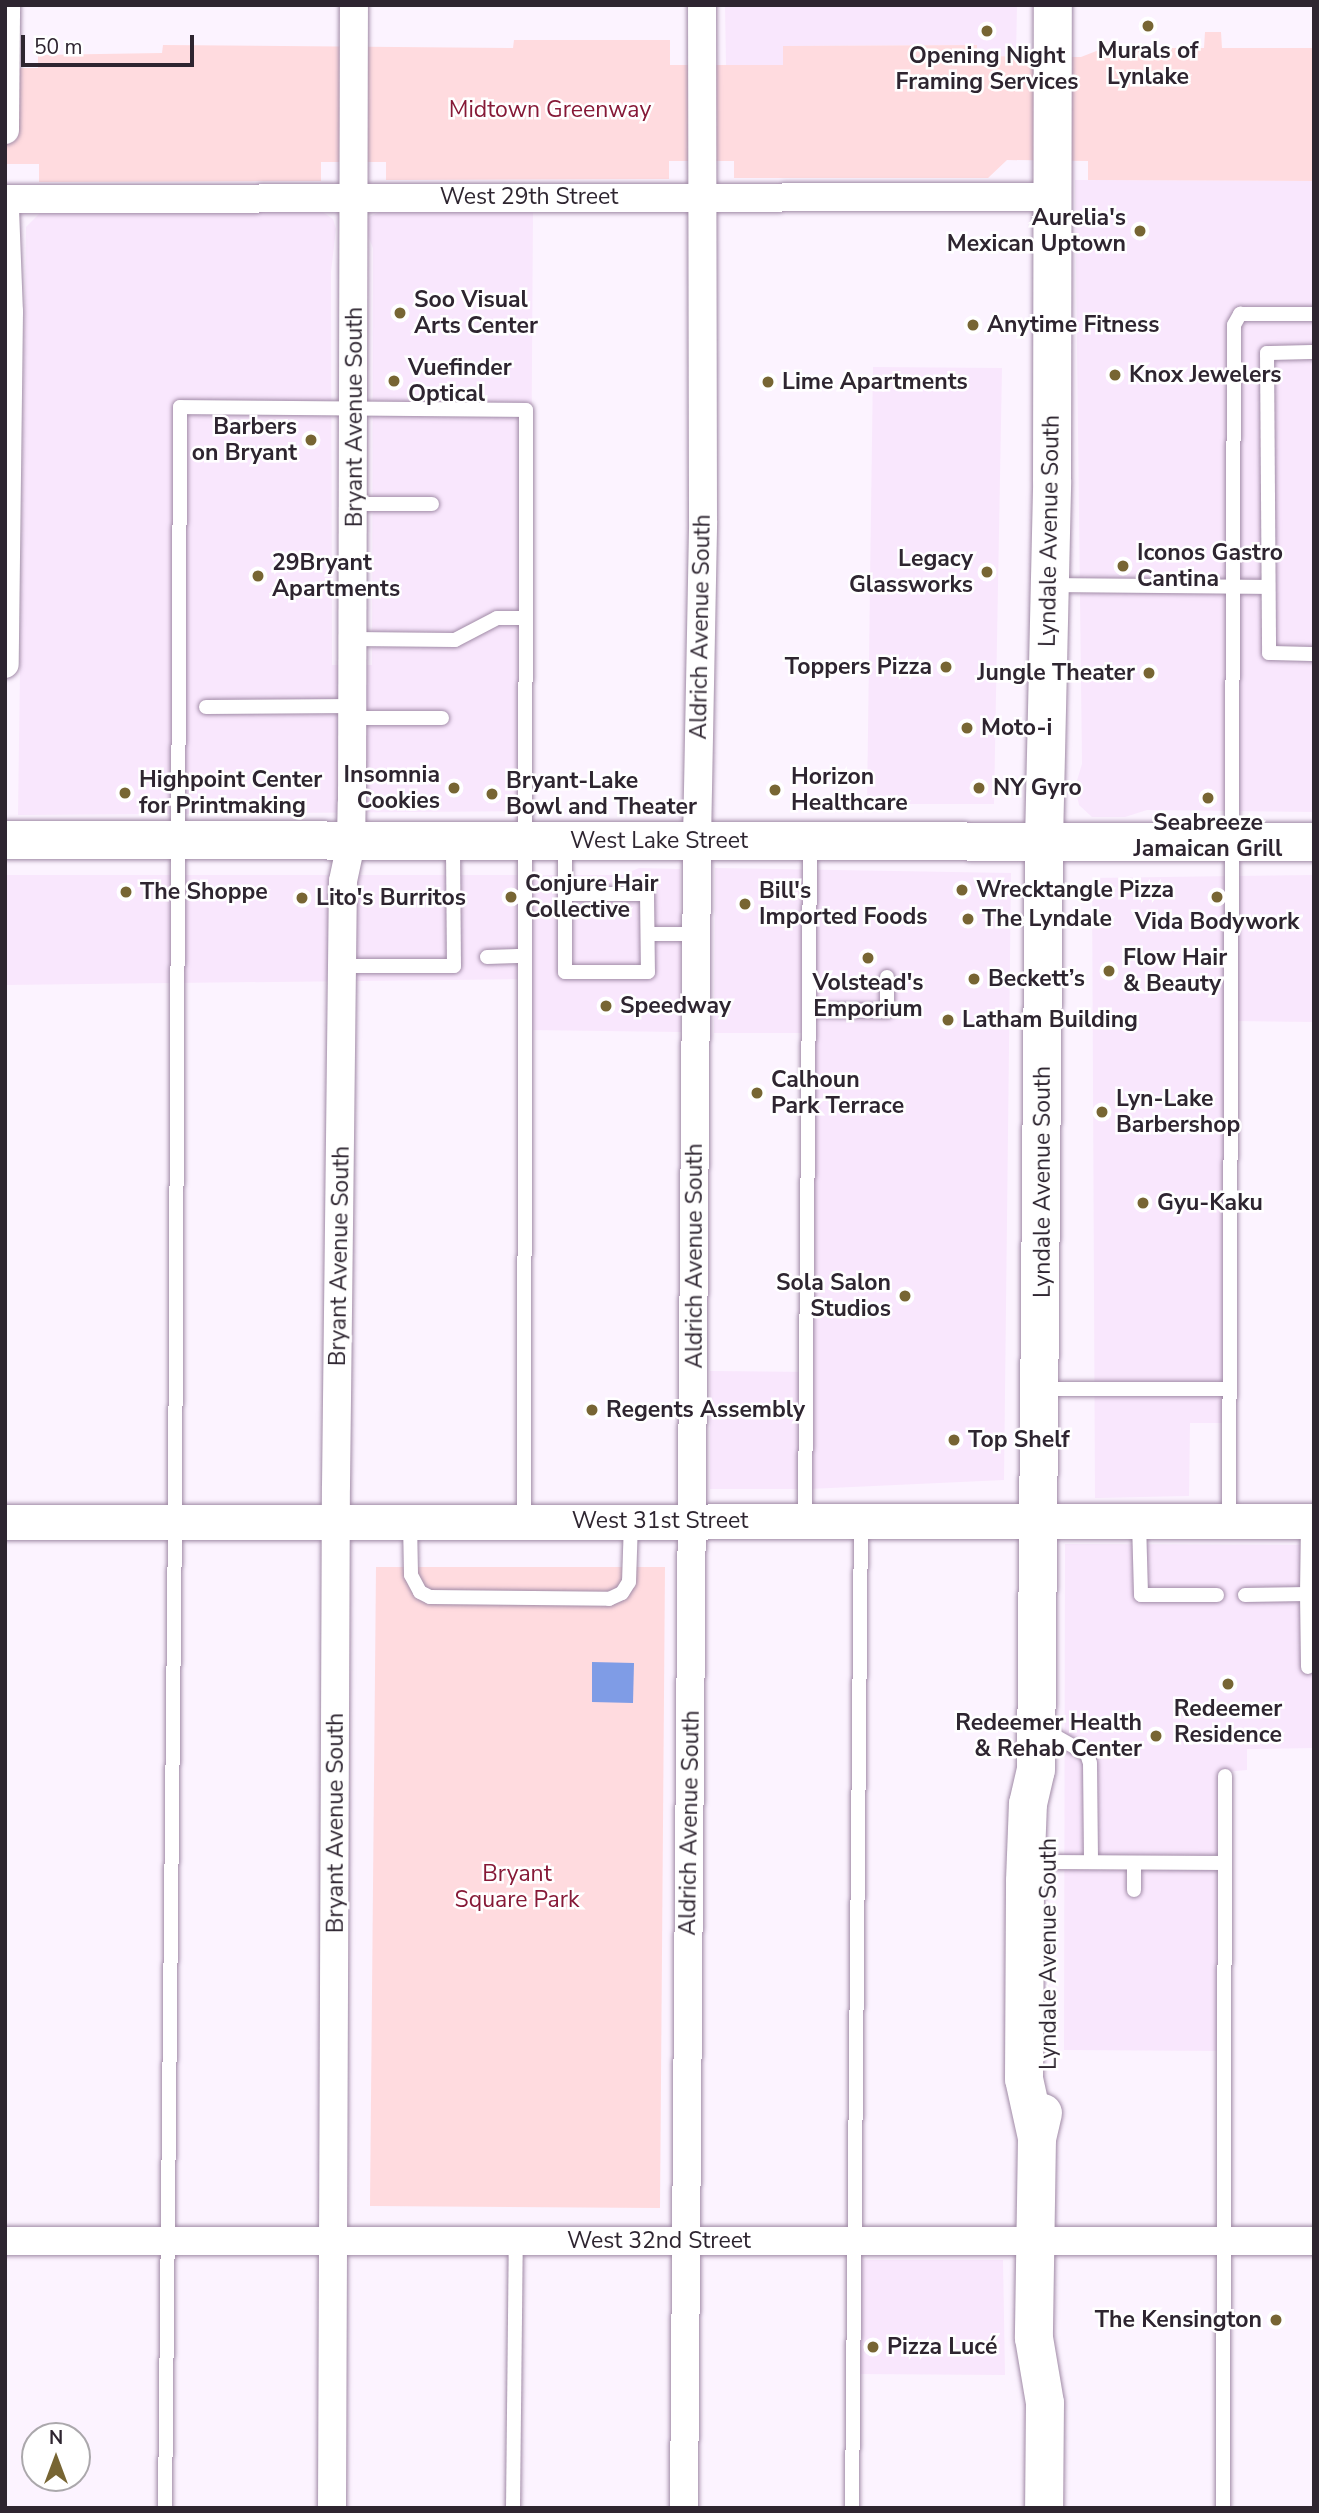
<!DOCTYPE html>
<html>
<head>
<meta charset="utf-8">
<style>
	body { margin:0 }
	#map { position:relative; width:1319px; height:2513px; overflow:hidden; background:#fcf3ff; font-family:"Nunito Sans",sans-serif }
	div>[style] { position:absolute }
	.built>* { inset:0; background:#f9e7fd }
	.green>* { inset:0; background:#ffdbdf }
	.water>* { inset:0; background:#7f9ce6 }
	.roads { filter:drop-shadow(0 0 2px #a08aa6) drop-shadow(0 0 2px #a08aa6) }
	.service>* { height:14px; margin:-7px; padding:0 7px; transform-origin:7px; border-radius:7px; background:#fff }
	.minor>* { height:28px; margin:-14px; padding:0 14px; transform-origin:14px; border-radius:14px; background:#fff }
	.tertiary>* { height:35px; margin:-17.5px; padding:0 17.5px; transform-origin:17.5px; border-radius:17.5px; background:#fff }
	.secondary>* { height:38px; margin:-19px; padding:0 19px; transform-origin:19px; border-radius:19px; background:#fff }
	.primary>* { height:38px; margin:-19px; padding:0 19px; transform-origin:19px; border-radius:19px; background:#fff }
	.dots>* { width:19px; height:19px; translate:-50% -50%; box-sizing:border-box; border:4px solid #fff; border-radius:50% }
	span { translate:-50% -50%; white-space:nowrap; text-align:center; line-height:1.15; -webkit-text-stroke:5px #fff; paint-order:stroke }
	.poi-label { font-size:23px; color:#2e2530; font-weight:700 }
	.right { translate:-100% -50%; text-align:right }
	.left { translate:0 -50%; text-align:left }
	.park-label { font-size:23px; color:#861937 }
	.street-label { font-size:23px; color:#2e2530 }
	.frame { position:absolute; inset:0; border:7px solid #2e2530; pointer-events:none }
	.north { position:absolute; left:21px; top:2422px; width:70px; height:70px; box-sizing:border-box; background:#fff; border:2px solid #aba8ac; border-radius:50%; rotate:0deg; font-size:19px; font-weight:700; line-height:28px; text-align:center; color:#2e2530 }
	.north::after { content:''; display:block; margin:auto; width:24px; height:32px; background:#776533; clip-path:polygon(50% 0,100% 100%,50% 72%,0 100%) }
	.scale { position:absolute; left:21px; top:35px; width:173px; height:32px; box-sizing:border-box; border:4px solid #2e2530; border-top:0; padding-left:9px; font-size:21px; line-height:24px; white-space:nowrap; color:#2e2530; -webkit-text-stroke:5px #fff; paint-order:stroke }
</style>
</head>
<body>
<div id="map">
	<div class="built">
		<i style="clip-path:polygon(725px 5px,1017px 5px,1016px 57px,977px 56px,976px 45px,784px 46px,783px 65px,726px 65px)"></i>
		<i style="clip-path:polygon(1075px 180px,1314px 181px,1314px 812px,1147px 810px,1125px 817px,1092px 817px,1079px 805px,1075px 787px,1082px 764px)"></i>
		<i style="clip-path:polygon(318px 209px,333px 219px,336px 229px,331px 272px,332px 665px,372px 665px,373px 248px,364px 226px,369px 217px,380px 212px,533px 212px,529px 811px,18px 815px,26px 227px,41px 212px)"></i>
		<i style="clip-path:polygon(873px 367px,1002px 368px,994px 804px,867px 804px)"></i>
		<i style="clip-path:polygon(639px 868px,680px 869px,681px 1032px,527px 1030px,527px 979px,5px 985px,5px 875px,623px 875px)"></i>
		<i style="clip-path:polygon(715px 868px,1011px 873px,1004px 1480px,809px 1489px,710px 1489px,710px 1371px,809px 1372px,813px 1033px,714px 1033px)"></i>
		<i style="clip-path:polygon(1314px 875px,1314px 1022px,1235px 1021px,1228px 1423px,1190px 1423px,1189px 1496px,1095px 1498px,1092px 878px)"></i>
		<i style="clip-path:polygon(1065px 1544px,1314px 1545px,1314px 1748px,1247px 1749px,1247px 1770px,1224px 1772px,1222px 2051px,1064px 2050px)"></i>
		<i style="clip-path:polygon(852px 2260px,1003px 2260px,1005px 2375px,852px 2374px)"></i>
	</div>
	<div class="green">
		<i style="clip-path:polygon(1205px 32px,1221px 32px,1222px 48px,1314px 48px,1314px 181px,1088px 180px,1088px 161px,1007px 160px,988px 178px,734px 178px,734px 161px,669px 161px,669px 179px,386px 180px,386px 162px,321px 162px,321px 181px,39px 182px,39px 164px,5px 164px,5px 68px,38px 68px,38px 55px,162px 53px,163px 45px,513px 48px,514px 40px,670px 40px,670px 65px,783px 65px,783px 46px,977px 45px,977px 56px,1081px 57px,1104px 48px,1204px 48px)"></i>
		<i style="clip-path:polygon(376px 1567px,665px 1567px,660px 2208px,370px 2206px)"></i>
	</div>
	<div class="water">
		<i style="clip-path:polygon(592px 1662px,634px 1663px,633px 1703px,592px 1702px)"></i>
	</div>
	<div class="roads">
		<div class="service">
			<i style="left:1314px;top:352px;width:47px;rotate:178.8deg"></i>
			<i style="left:1267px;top:353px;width:300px;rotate:89.6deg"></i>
			<i style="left:1269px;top:653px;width:45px;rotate:1.3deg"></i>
			<i style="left:354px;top:504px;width:78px"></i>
			<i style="left:1053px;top:585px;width:215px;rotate:0.5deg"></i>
			<i style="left:353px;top:639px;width:102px;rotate:0.6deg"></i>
			<i style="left:455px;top:640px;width:47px;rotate:-27.6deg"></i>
			<i style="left:497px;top:618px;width:29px"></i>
			<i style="left:206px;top:707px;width:147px;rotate:-0.4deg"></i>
			<i style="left:353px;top:718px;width:89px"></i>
			<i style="left:565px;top:894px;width:82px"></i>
			<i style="left:647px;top:894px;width:78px;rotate:89.3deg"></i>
			<i style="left:648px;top:972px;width:83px;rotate:180deg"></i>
			<i style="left:565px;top:972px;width:129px;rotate:-90deg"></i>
			<i style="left:648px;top:934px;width:49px"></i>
			<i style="left:487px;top:957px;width:38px;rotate:-2deg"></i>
			<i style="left:343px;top:966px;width:111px"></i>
			<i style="left:454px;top:966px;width:125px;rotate:-90.5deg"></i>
			<i style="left:809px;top:1010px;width:78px;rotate:0.7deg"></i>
			<i style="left:887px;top:1011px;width:34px;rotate:-90deg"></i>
			<i style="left:1042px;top:1389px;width:187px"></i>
			<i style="left:805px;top:1521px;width:678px;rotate:-89.58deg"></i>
			<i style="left:1229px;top:1521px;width:1196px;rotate:-89.76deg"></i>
			<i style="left:1234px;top:325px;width:13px;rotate:-61deg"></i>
			<i style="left:1240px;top:314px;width:74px"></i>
			<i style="left:410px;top:1522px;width:53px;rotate:88.9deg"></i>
			<i style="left:411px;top:1575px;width:19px;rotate:62deg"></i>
			<i style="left:420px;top:1592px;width:11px;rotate:27deg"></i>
			<i style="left:430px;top:1597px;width:179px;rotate:0.6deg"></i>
			<i style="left:609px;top:1599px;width:14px;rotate:-25deg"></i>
			<i style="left:622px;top:1593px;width:13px;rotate:-58deg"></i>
			<i style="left:629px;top:1582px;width:60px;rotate:-88.1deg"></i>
			<i style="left:1139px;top:1522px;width:73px;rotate:88.4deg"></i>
			<i style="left:1141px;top:1595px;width:76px"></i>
			<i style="left:1307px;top:1594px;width:73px;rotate:89.2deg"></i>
			<i style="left:1245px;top:1595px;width:62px;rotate:-0.9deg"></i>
			<i style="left:1307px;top:1594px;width:73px;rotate:-89.2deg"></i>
			<i style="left:1039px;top:1727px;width:55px;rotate:29.4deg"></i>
			<i style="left:1087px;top:1754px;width:9px;rotate:72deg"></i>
			<i style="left:1090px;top:1763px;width:99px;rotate:89.4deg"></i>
			<i style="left:1049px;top:1862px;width:176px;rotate:0.3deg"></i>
			<i style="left:1134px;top:1890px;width:27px;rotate:-90deg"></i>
			<i style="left:165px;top:2508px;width:987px;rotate:-89.42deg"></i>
			<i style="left:175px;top:1521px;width:1114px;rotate:-89.74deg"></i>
			<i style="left:180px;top:407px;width:346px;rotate:0.5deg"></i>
			<i style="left:526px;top:410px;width:1111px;rotate:90.1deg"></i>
			<i style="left:513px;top:2508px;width:267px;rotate:-89.4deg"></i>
			<i style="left:852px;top:2508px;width:986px;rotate:-89.48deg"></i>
			<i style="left:1223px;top:2508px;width:732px;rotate:-89.84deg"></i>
		</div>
		<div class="minor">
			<i style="left:5px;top:130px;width:125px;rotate:-89.5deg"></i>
			<i style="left:5px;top:199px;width:1048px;rotate:-0.11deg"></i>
			<i style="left:5px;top:209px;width:103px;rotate:87.8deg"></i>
			<i style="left:9px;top:312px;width:352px;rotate:90.7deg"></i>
			<i style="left:5px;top:2241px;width:1309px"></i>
			<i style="left:332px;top:2508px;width:1022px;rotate:-89.78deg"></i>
			<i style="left:336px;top:1486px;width:605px;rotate:-89.34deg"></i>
			<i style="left:343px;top:881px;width:40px;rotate:-78deg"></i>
			<i style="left:351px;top:842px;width:39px;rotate:-89deg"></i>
			<i style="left:352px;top:803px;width:798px;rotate:-89.86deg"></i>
			<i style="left:684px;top:2508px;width:1667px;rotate:-89.55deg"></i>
			<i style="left:697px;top:841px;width:320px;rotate:-88.9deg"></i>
			<i style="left:703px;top:521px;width:516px;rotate:-90.11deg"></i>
		</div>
		<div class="tertiary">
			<i style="left:5px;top:1522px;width:1309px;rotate:-0.04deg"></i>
		</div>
		<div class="secondary">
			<i style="left:1043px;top:2113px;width:26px;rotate:103deg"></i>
			<i style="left:1037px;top:2138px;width:200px;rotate:90.9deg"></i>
			<i style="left:1034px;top:2338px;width:66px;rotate:80.4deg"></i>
			<i style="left:1045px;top:2403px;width:105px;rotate:90.5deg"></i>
			<i style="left:1037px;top:2138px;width:60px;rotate:-102.4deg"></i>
			<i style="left:1024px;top:2079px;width:198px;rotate:-89.7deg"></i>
			<i style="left:1025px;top:1881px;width:77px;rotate:-87.8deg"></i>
			<i style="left:1028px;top:1804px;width:35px;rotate:-77deg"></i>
			<i style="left:1036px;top:1770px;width:928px;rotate:-89.51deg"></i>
		</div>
		<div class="primary">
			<i style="left:5px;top:840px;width:1309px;rotate:0.09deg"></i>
			<i style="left:1044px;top:842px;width:361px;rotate:-88.7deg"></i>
			<i style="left:1052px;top:481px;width:476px;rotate:-89.9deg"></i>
		</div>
	</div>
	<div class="dots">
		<i style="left:1148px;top:26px;background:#776533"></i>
		<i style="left:987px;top:31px;background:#776533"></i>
		<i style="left:1140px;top:231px;background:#776533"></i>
		<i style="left:400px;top:313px;background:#776533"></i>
		<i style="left:973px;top:325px;background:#776533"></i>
		<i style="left:1115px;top:375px;background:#776533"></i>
		<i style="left:394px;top:381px;background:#776533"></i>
		<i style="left:768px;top:382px;background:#776533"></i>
		<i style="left:311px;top:440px;background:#776533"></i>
		<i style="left:1123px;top:566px;background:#776533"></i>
		<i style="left:987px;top:572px;background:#776533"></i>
		<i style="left:258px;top:576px;background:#776533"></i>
		<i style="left:946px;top:667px;background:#776533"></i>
		<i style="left:1149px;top:673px;background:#776533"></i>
		<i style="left:967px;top:728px;background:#776533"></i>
		<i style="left:454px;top:788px;background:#776533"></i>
		<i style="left:979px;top:788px;background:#776533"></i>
		<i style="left:775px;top:790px;background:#776533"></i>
		<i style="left:125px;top:793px;background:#776533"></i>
		<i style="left:492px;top:794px;background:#776533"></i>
		<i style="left:1208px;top:798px;background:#776533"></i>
		<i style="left:962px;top:890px;background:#776533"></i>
		<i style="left:126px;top:892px;background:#776533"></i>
		<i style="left:511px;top:897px;background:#776533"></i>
		<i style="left:1217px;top:897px;background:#776533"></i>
		<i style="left:302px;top:898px;background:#776533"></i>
		<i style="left:745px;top:904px;background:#776533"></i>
		<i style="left:968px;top:919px;background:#776533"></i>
		<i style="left:868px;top:958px;background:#776533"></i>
		<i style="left:1109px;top:971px;background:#776533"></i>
		<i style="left:974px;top:979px;background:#776533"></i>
		<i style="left:606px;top:1006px;background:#776533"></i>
		<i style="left:948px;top:1020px;background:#776533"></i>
		<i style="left:757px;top:1093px;background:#776533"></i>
		<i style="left:1102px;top:1112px;background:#776533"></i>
		<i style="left:1143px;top:1203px;background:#776533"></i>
		<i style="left:905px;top:1296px;background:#776533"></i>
		<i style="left:592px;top:1410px;background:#776533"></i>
		<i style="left:954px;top:1440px;background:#776533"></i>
		<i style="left:1228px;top:1684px;background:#776533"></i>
		<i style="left:1156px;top:1736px;background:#776533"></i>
		<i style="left:1276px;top:2320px;background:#776533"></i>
		<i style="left:873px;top:2347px;background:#776533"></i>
	</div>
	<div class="poi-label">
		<span style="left:1148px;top:64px">Murals of<br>Lynlake</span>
		<span style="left:987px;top:69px">Opening Night<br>Framing Services</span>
		<span class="right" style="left:1126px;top:231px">Aurelia's<br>Mexican Uptown</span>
		<span class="left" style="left:414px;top:313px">Soo Visual<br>Arts Center</span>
		<span class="left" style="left:987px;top:325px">Anytime Fitness</span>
		<span class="left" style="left:408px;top:381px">Vuefinder<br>Optical</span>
		<span class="left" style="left:1129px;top:375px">Knox Jewelers</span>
		<span class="left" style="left:782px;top:382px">Lime Apartments</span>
		<span class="right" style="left:297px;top:440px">Barbers<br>on Bryant</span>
		<span class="left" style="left:1137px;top:566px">Iconos Gastro<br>Cantina</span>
		<span class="right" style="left:973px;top:572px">Legacy<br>Glassworks</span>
		<span class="left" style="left:272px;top:576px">29Bryant<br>Apartments</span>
		<span class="right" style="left:932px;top:667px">Toppers Pizza</span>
		<span class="right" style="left:1135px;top:673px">Jungle Theater</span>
		<span class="left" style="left:981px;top:728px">Moto-i</span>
		<span class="right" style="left:440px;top:788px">Insomnia<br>Cookies</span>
		<span class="left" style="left:791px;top:790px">Horizon<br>Healthcare</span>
		<span class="left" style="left:139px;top:793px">Highpoint Center<br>for Printmaking</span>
		<span class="left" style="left:506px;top:794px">Bryant-Lake<br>Bowl and Theater</span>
		<span class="left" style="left:993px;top:788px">NY Gyro</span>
		<span style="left:1208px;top:836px">Seabreeze<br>Jamaican Grill</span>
		<span class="left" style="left:525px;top:897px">Conjure Hair<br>Collective</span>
		<span class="left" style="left:976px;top:890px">Wrecktangle Pizza</span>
		<span class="left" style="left:759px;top:904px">Bill's<br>Imported Foods</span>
		<span class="left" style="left:140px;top:892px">The Shoppe</span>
		<span class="left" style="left:316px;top:898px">Lito's Burritos</span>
		<span class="left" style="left:982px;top:919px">The Lyndale</span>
		<span style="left:1217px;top:922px">Vida Bodywork</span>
		<span class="left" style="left:1123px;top:971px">Flow Hair<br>&amp; Beauty</span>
		<span class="left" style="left:988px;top:979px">Beckett’s</span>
		<span style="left:868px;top:996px">Volstead's<br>Emporium</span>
		<span class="left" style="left:620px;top:1006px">Speedway</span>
		<span class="left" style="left:962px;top:1020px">Latham Building</span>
		<span class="left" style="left:771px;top:1093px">Calhoun<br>Park Terrace</span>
		<span class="left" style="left:1116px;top:1112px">Lyn-Lake<br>Barbershop</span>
		<span class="left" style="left:1157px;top:1203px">Gyu-Kaku</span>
		<span class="right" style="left:891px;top:1296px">Sola Salon<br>Studios</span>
		<span class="left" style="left:606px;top:1410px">Regents Assembly</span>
		<span class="left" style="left:968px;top:1440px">Top Shelf</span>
		<span style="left:1228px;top:1722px">Redeemer<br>Residence</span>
		<span class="right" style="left:1142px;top:1736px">Redeemer Health<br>&amp; Rehab Center</span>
		<span class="right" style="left:1262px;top:2320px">The Kensington</span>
		<span class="left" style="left:887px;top:2347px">Pizza Lucé</span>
	</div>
	<div class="park-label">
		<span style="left:550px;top:110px">Midtown Greenway</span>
		<span style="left:517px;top:1887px">Bryant<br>Square Park</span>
	</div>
	<div class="street-label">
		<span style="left:529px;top:197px">West 29th Street</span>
		<span style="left:355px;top:417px;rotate:-90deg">Bryant Avenue South</span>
		<span style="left:1050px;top:531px;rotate:-89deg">Lyndale Avenue South</span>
		<span style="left:701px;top:627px;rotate:-89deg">Aldrich Avenue South</span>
		<span style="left:659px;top:841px">West Lake Street</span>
		<span style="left:1043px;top:1182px;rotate:-90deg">Lyndale Avenue South</span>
		<span style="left:340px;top:1256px;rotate:-89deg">Bryant Avenue South</span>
		<span style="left:695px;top:1256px;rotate:-90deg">Aldrich Avenue South</span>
		<span style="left:660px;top:1521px">West 31st Street</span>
		<span style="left:336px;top:1823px;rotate:-90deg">Bryant Avenue South</span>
		<span style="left:690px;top:1823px;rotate:-89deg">Aldrich Avenue South</span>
		<span style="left:1049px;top:1954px;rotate:-90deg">Lyndale Avenue South</span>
		<span style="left:659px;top:2241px">West 32nd Street</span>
	</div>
	<div class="frame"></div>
	<div class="north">N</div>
	<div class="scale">50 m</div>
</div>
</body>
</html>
